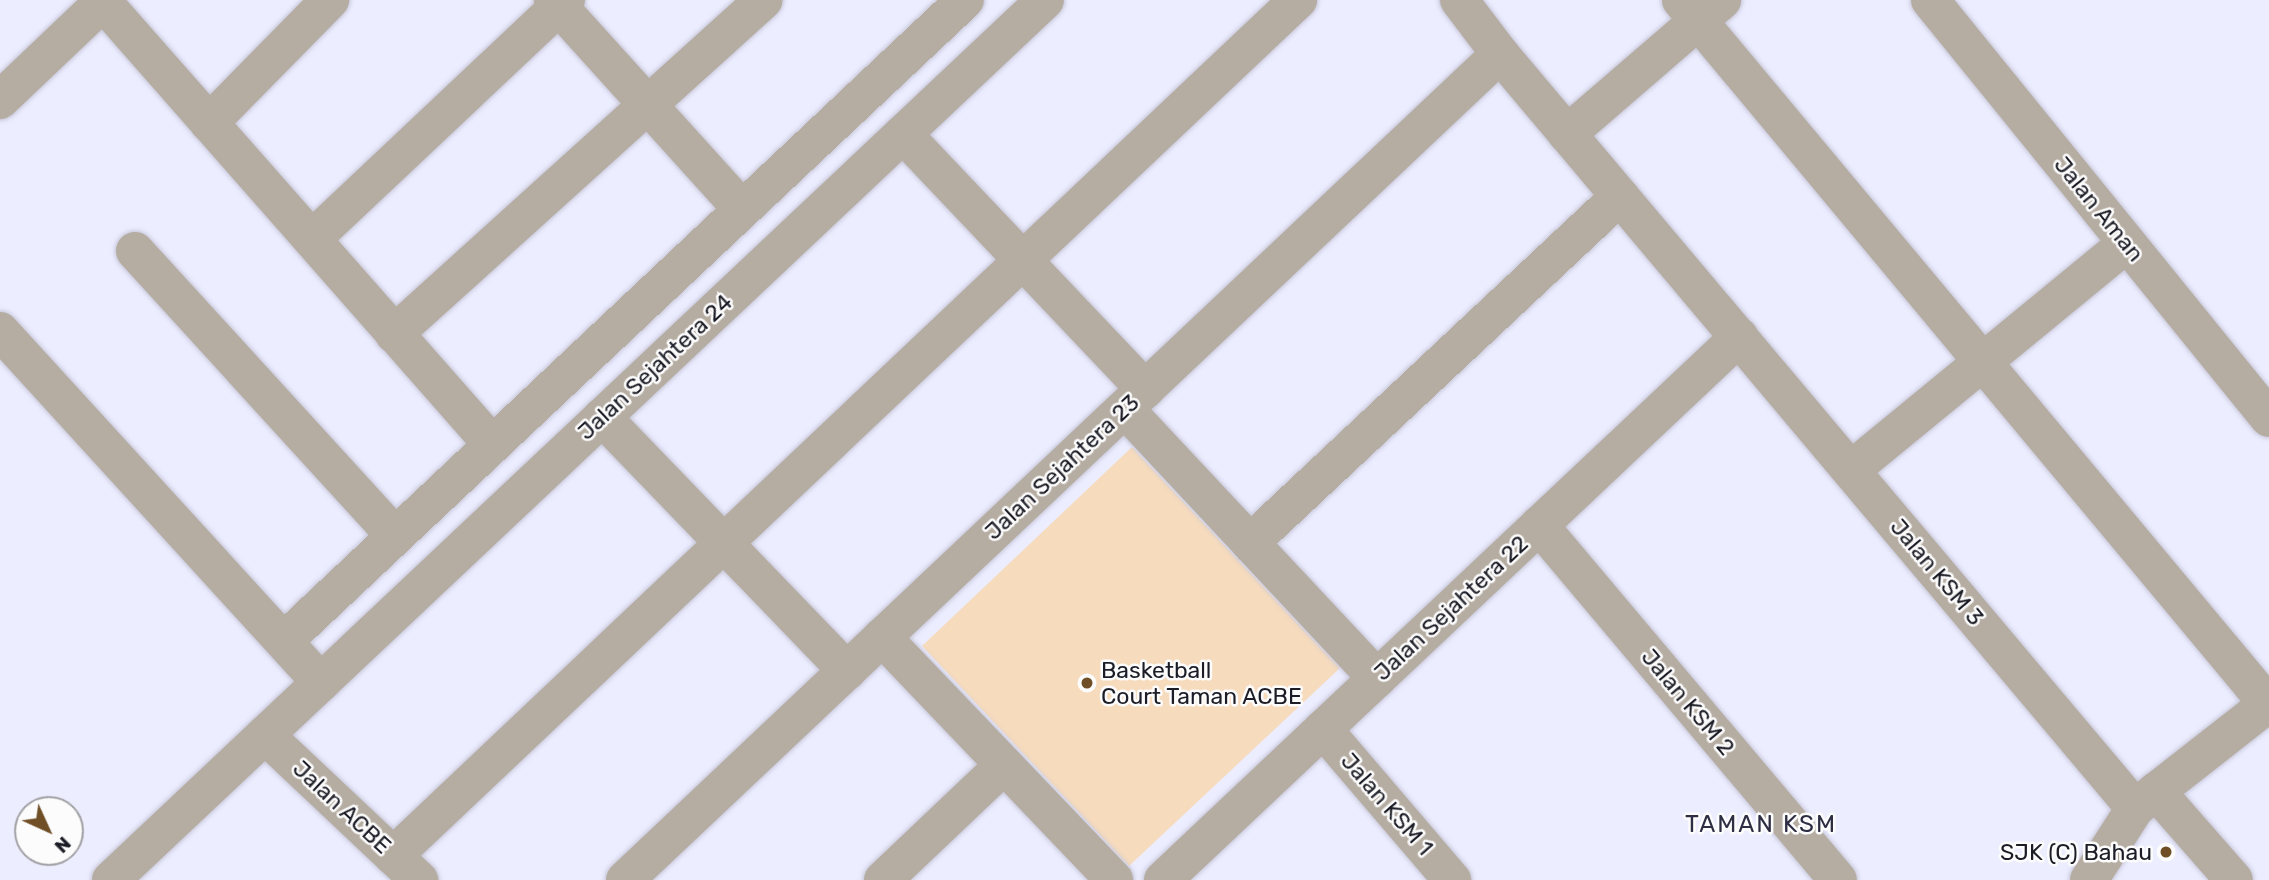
<!DOCTYPE html>
<html>
<head>
<meta charset="utf-8">
<style>
	body { margin:0 }
	#map { position:relative; width:2269px; height:880px; overflow:hidden; background:#ecedff; font-family:Rubik,sans-serif }
	div>[style] { position:absolute }
	.green>* { inset:0; background:#f6dbbd }
	.roads { filter:drop-shadow(0 0 2px #c7c7d8) drop-shadow(0 0 2px #c7c7d8) }
	.minor>* { height:38px; margin:-19px; padding:0 19px; transform-origin:19px; border-radius:19px; background:#b5aca2 }
	.dots>* { width:19px; height:19px; translate:-50% -50%; box-sizing:border-box; border:4px solid #fcfcfc; border-radius:50% }
	span { translate:-50% -50%; white-space:nowrap; text-align:center; line-height:1.15; -webkit-text-stroke:5px #fcfcfc; paint-order:stroke }
	.street-label { font-size:23px; color:#1c1c26 }
	.poi-label { font-size:23px; color:#1c1c26 }
	.left { translate:0 -50%; text-align:left }
	.right { translate:-100% -50%; text-align:right }
	.neighbourhood-label { font-size:24px; color:#2d2d43; letter-spacing:2px }
	.north { position:absolute; left:14px; top:796px; width:70px; height:70px; box-sizing:border-box; background:#fcfcfc; border:2px solid #a2a2a6; border-radius:50%; rotate:135deg; font-size:19px; font-weight:700; line-height:28px; text-align:center; color:#1c1c26 }
	.north::after { content:''; display:block; margin:auto; width:24px; height:32px; background:#704f26; clip-path:polygon(50% 0,100% 100%,50% 72%,0 100%) }
</style>
</head>
<body>
<div id="map">
	<div class="green">
		<i style="clip-path:polygon(1132px 447px,1340px 668px,1129px 866px,922px 646px)"></i>
	</div>
	<div class="roads">
		<div class="minor">
			<i style="left:553px;top:0;width:280px;rotate:47.9deg"></i>
			<i style="left:1459px;top:0;width:68px;rotate:52.8deg"></i>
			<i style="left:1500px;top:54px;width:986px;rotate:49.9deg"></i>
			<i style="left:1681px;top:0;width:917px;rotate:50.18deg"></i>
			<i style="left:1930px;top:0;width:538px;rotate:50.96deg"></i>
			<i style="left:103px;top:2px;width:589px;rotate:48.65deg"></i>
			<i style="left:0;top:100px;width:145px;rotate:-43.6deg"></i>
			<i style="left:209px;top:123px;width:173px;rotate:-45.5deg"></i>
			<i style="left:903px;top:134px;width:352px;rotate:46.5deg"></i>
			<i style="left:1567px;top:134px;width:205px;rotate:-40.8deg"></i>
			<i style="left:312px;top:239px;width:349px;rotate:-43.3deg"></i>
			<i style="left:135px;top:251px;width:386px;rotate:47.6deg"></i>
			<i style="left:0;top:331px;width:476px;rotate:47.6deg"></i>
			<i style="left:394px;top:334px;width:498px;rotate:-42.1deg"></i>
			<i style="left:1125px;top:409px;width:369px;rotate:46.9deg"></i>
			<i style="left:602px;top:417px;width:353px;rotate:46deg"></i>
			<i style="left:1851px;top:470px;width:357px;rotate:-39.4deg"></i>
			<i style="left:1539px;top:525px;width:464px;rotate:49.9deg"></i>
			<i style="left:1250px;top:543px;width:507px;rotate:-43.16deg"></i>
			<i style="left:882px;top:637px;width:336px;rotate:46.3deg"></i>
			<i style="left:284px;top:641px;width:935px;rotate:-43.27deg"></i>
			<i style="left:1323px;top:729px;width:199px;rotate:49.5deg"></i>
			<i style="left:265px;top:735px;width:212px;rotate:43.3deg"></i>
			<i style="left:2156px;top:791px;width:118px;rotate:48.8deg"></i>
			<i style="left:393px;top:856px;width:1246px;rotate:-43.41deg"></i>
			<i style="left:111px;top:880px;width:1283px;rotate:-43.29deg"></i>
			<i style="left:625px;top:880px;width:1203px;rotate:-43.35deg"></i>
			<i style="left:883px;top:880px;width:167px;rotate:-43.5deg"></i>
			<i style="left:1163px;top:880px;width:792px;rotate:-43.31deg"></i>
			<i style="left:2089px;top:880px;width:85px;rotate:-57.4deg"></i>
			<i style="left:2135px;top:808px;width:170px;rotate:-38.1deg"></i>
		</div>
	</div>
	<div class="dots">
		<i style="left:1087px;top:683px;background:#704f26"></i>
		<i style="left:2166px;top:852px;background:#704f26"></i>
	</div>
	<div class="street-label">
		<span style="left:2099px;top:209px;rotate:51deg">Jalan Aman</span>
		<span style="left:655px;top:367px;rotate:-43deg">Jalan Sejahtera 24</span>
		<span style="left:1062px;top:467px;rotate:-43deg">Jalan Sejahtera 23</span>
		<span style="left:1937px;top:572px;rotate:50deg">Jalan KSM 3</span>
		<span style="left:1451px;top:608px;rotate:-43deg">Jalan Sejahtera 22</span>
		<span style="left:1688px;top:702px;rotate:50deg">Jalan KSM 2</span>
		<span style="left:1387px;top:804px;rotate:49deg">Jalan KSM 1</span>
		<span style="left:342px;top:807px;rotate:43deg">Jalan ACBE</span>
	</div>
	<div class="poi-label">
		<span class="left" style="left:1101px;top:683px">Basketball<br>Court Taman ACBE</span>
		<span class="right" style="left:2152px;top:852px">SJK (C) Bahau</span>
	</div>
	<div class="neighbourhood-label">
		<span style="left:1761px;top:825px">TAMAN KSM</span>
	</div>
	<div class="north">N</div>
</div>
</body>
</html>
